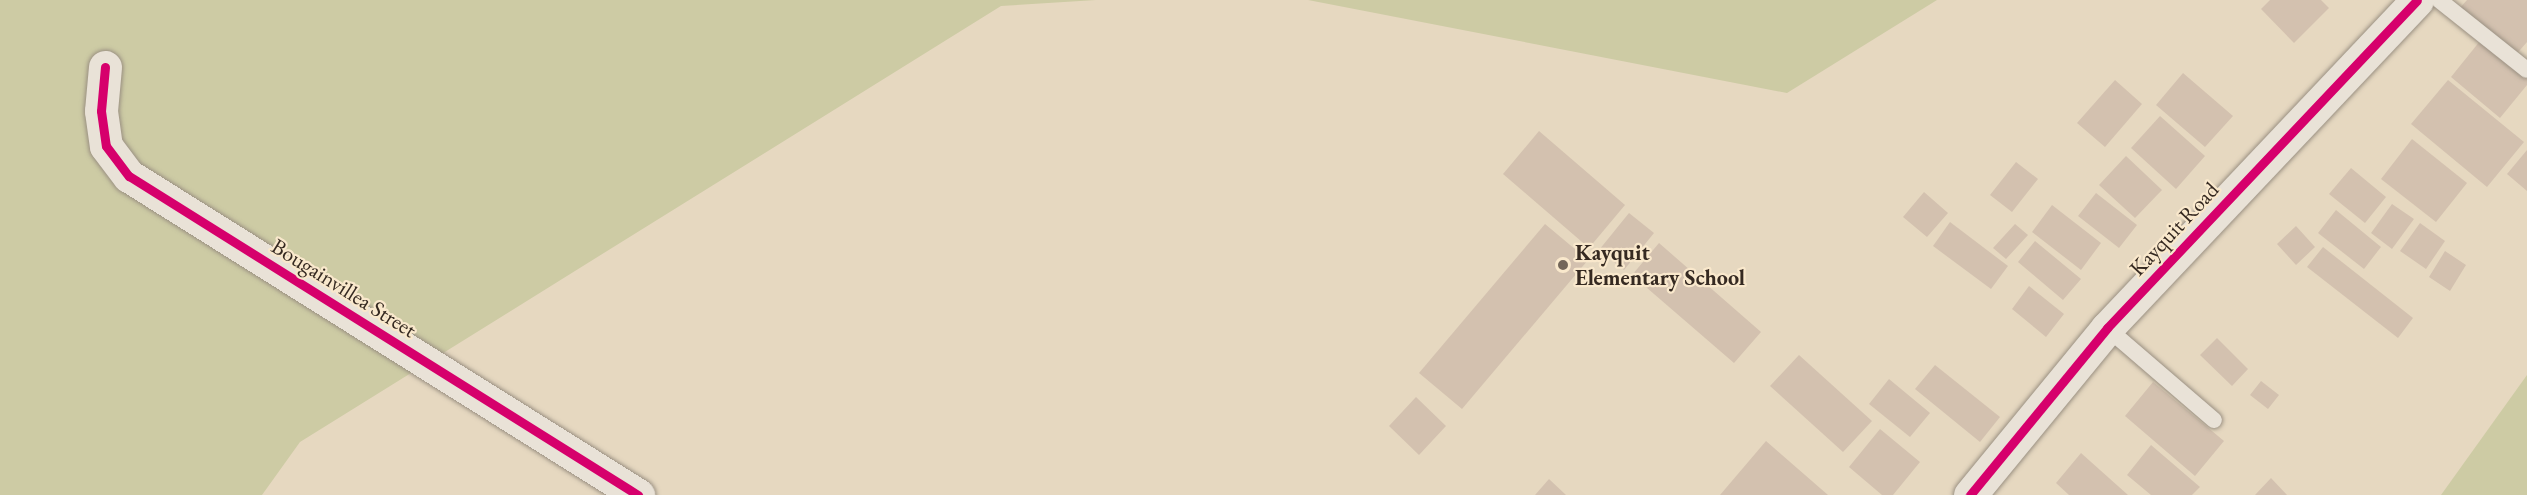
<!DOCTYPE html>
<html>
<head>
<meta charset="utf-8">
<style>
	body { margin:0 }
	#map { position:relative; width:2527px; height:495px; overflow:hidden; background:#e6d8c0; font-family:"EB Garamond",serif }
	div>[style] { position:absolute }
	.green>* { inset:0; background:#cdcba4 }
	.building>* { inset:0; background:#d3c1af }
	.roads { filter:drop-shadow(0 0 2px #9a9082) drop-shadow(0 0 2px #9a9082) }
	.service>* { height:16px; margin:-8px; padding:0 8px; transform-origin:8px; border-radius:8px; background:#e9e2d7 }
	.minor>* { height:33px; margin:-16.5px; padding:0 16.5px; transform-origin:16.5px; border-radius:16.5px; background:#e9e2d7 }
	.tertiary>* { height:33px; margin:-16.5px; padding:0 16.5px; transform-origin:16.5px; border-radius:16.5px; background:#e9e2d7 }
	.cycleway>* { height:9px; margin:-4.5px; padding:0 4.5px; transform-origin:4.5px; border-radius:4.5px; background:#d6006c }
	.dots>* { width:16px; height:16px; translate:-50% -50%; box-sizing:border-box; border:3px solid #f9e8cc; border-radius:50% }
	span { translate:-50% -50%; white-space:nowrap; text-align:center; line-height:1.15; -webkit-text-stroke:4.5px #f9e8cc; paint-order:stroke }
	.street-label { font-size:22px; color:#352921 }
	.poi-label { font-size:22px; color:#352921; font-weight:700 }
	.left { translate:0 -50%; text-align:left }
</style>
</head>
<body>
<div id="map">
	<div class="green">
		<i style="clip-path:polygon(0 0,1096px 0,1001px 6px,300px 442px,262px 495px,0 495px)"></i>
		<i style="clip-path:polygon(1308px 0,1937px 0,1787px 93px)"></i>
		<i style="clip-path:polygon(2527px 375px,2527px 495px,2441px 495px)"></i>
	</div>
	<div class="building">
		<i style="clip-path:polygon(2270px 0,2321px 0,2329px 8px,2294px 43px,2261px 9px)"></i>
		<i style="clip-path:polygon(2467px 0,2527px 0,2527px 42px,2513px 58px,2459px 9px)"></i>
		<i style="clip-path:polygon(2484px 36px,2527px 71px,2527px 85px,2500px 118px,2451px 77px)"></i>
		<i style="clip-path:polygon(2183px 73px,2233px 116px,2205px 147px,2156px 105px)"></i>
		<i style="clip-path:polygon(2115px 80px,2142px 104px,2105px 147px,2077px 123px)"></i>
		<i style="clip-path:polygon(2448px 80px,2524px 142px,2487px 187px,2411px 124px)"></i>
		<i style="clip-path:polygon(2160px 116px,2205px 156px,2176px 189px,2131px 148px)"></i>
		<i style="clip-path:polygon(1539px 131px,1625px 205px,1589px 248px,1503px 174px)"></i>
		<i style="clip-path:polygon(2412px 139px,2467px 183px,2436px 222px,2381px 179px)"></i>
		<i style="clip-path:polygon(2527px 150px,2527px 191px,2507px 174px)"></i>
		<i style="clip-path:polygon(2126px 156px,2162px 190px,2135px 218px,2099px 185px)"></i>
		<i style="clip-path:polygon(2016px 162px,2038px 179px,2012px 212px,1990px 195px)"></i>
		<i style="clip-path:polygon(2351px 168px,2386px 197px,2365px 223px,2329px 194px)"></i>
		<i style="clip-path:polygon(1924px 192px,1948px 213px,1927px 237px,1903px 217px)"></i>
		<i style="clip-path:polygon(2096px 193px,2137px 225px,2119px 248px,2078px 216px)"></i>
		<i style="clip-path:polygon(2392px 204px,2414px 219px,2392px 249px,2371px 233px)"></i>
		<i style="clip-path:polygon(2052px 205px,2101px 243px,2081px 270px,2032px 232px)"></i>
		<i style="clip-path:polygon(2336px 210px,2381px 247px,2364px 269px,2318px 233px)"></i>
		<i style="clip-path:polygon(1629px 213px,1654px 233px,1624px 270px,1599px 250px)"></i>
		<i style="clip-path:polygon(1950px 222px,2008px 266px,1991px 289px,1933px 246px)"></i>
		<i style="clip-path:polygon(2420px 223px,2445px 241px,2426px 269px,2400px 251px)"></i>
		<i style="clip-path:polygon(1545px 224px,1588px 260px,1462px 409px,1419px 373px)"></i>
		<i style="clip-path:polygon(2015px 224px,2028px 235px,2006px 259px,1993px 248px)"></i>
		<i style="clip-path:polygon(2296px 226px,2315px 247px,2296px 265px,2277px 244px)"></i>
		<i style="clip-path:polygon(2035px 241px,2081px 279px,2063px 300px,2018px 262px)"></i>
		<i style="clip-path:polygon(1659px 243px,1761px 332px,1734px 363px,1632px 275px)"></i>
		<i style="clip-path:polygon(2323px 247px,2413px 318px,2398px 338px,2307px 267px)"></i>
		<i style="clip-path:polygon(2445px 251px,2466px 265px,2450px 291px,2429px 277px)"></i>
		<i style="clip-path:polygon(2029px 286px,2064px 314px,2046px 337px,2012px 309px)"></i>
		<i style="clip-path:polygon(2217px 338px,2248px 369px,2232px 386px,2200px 355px)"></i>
		<i style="clip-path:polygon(1799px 355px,1872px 421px,1843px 452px,1770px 386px)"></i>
		<i style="clip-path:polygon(1935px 365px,2000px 417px,1980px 442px,1915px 389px)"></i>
		<i style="clip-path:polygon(1889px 379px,1930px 413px,1910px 437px,1869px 404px)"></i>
		<i style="clip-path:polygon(2261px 381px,2279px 395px,2268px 409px,2250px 395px)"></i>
		<i style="clip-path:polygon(2153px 382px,2224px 441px,2195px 476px,2125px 416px)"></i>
		<i style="clip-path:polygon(1416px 397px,1446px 426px,1419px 455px,1389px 426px)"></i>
		<i style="clip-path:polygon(1880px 429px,1920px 462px,1893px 495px,1882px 495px,1849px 467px)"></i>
		<i style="clip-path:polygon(1766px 441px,1828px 495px,1720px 495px)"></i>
		<i style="clip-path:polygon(2151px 445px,2200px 487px,2192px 495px,2151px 495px,2127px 475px)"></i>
		<i style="clip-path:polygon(2081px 453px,2128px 495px,2069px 495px,2056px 483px)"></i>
		<i style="clip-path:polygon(2271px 478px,2287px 495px,2255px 495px)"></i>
		<i style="clip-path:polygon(1549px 479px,1566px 495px,1535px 495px)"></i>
	</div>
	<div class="roads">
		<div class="service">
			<i style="left:2439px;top:0;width:112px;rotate:38.5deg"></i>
			<i style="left:2107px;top:328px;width:141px;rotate:40.7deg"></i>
		</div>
		<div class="minor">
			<i style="left:105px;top:67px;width:44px;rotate:95.2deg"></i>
			<i style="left:101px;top:111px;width:35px;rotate:82deg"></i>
			<i style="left:106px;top:146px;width:38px;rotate:53deg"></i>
			<i style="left:129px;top:176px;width:601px;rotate:32.08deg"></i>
		</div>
		<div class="tertiary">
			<i style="left:1970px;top:495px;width:216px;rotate:-50.6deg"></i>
			<i style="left:2107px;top:328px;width:451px;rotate:-46.6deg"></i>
		</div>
	</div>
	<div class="cycleway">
		<i style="left:105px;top:67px;width:44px;rotate:95.2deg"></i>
		<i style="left:101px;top:111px;width:35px;rotate:82deg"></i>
		<i style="left:106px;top:146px;width:38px;rotate:53deg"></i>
		<i style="left:129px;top:176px;width:601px;rotate:32.08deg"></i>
		<i style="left:1970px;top:495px;width:216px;rotate:-50.6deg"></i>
		<i style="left:2107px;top:328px;width:451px;rotate:-46.6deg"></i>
	</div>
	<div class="dots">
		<i style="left:1563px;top:265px;background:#736659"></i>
	</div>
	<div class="street-label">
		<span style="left:2174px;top:229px;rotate:-47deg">Kayquit Road</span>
		<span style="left:344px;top:288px;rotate:32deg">Bougainvillea Street</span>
	</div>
	<div class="poi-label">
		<span class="left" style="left:1575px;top:265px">Kayquit<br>Elementary School</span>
	</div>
</div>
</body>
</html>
